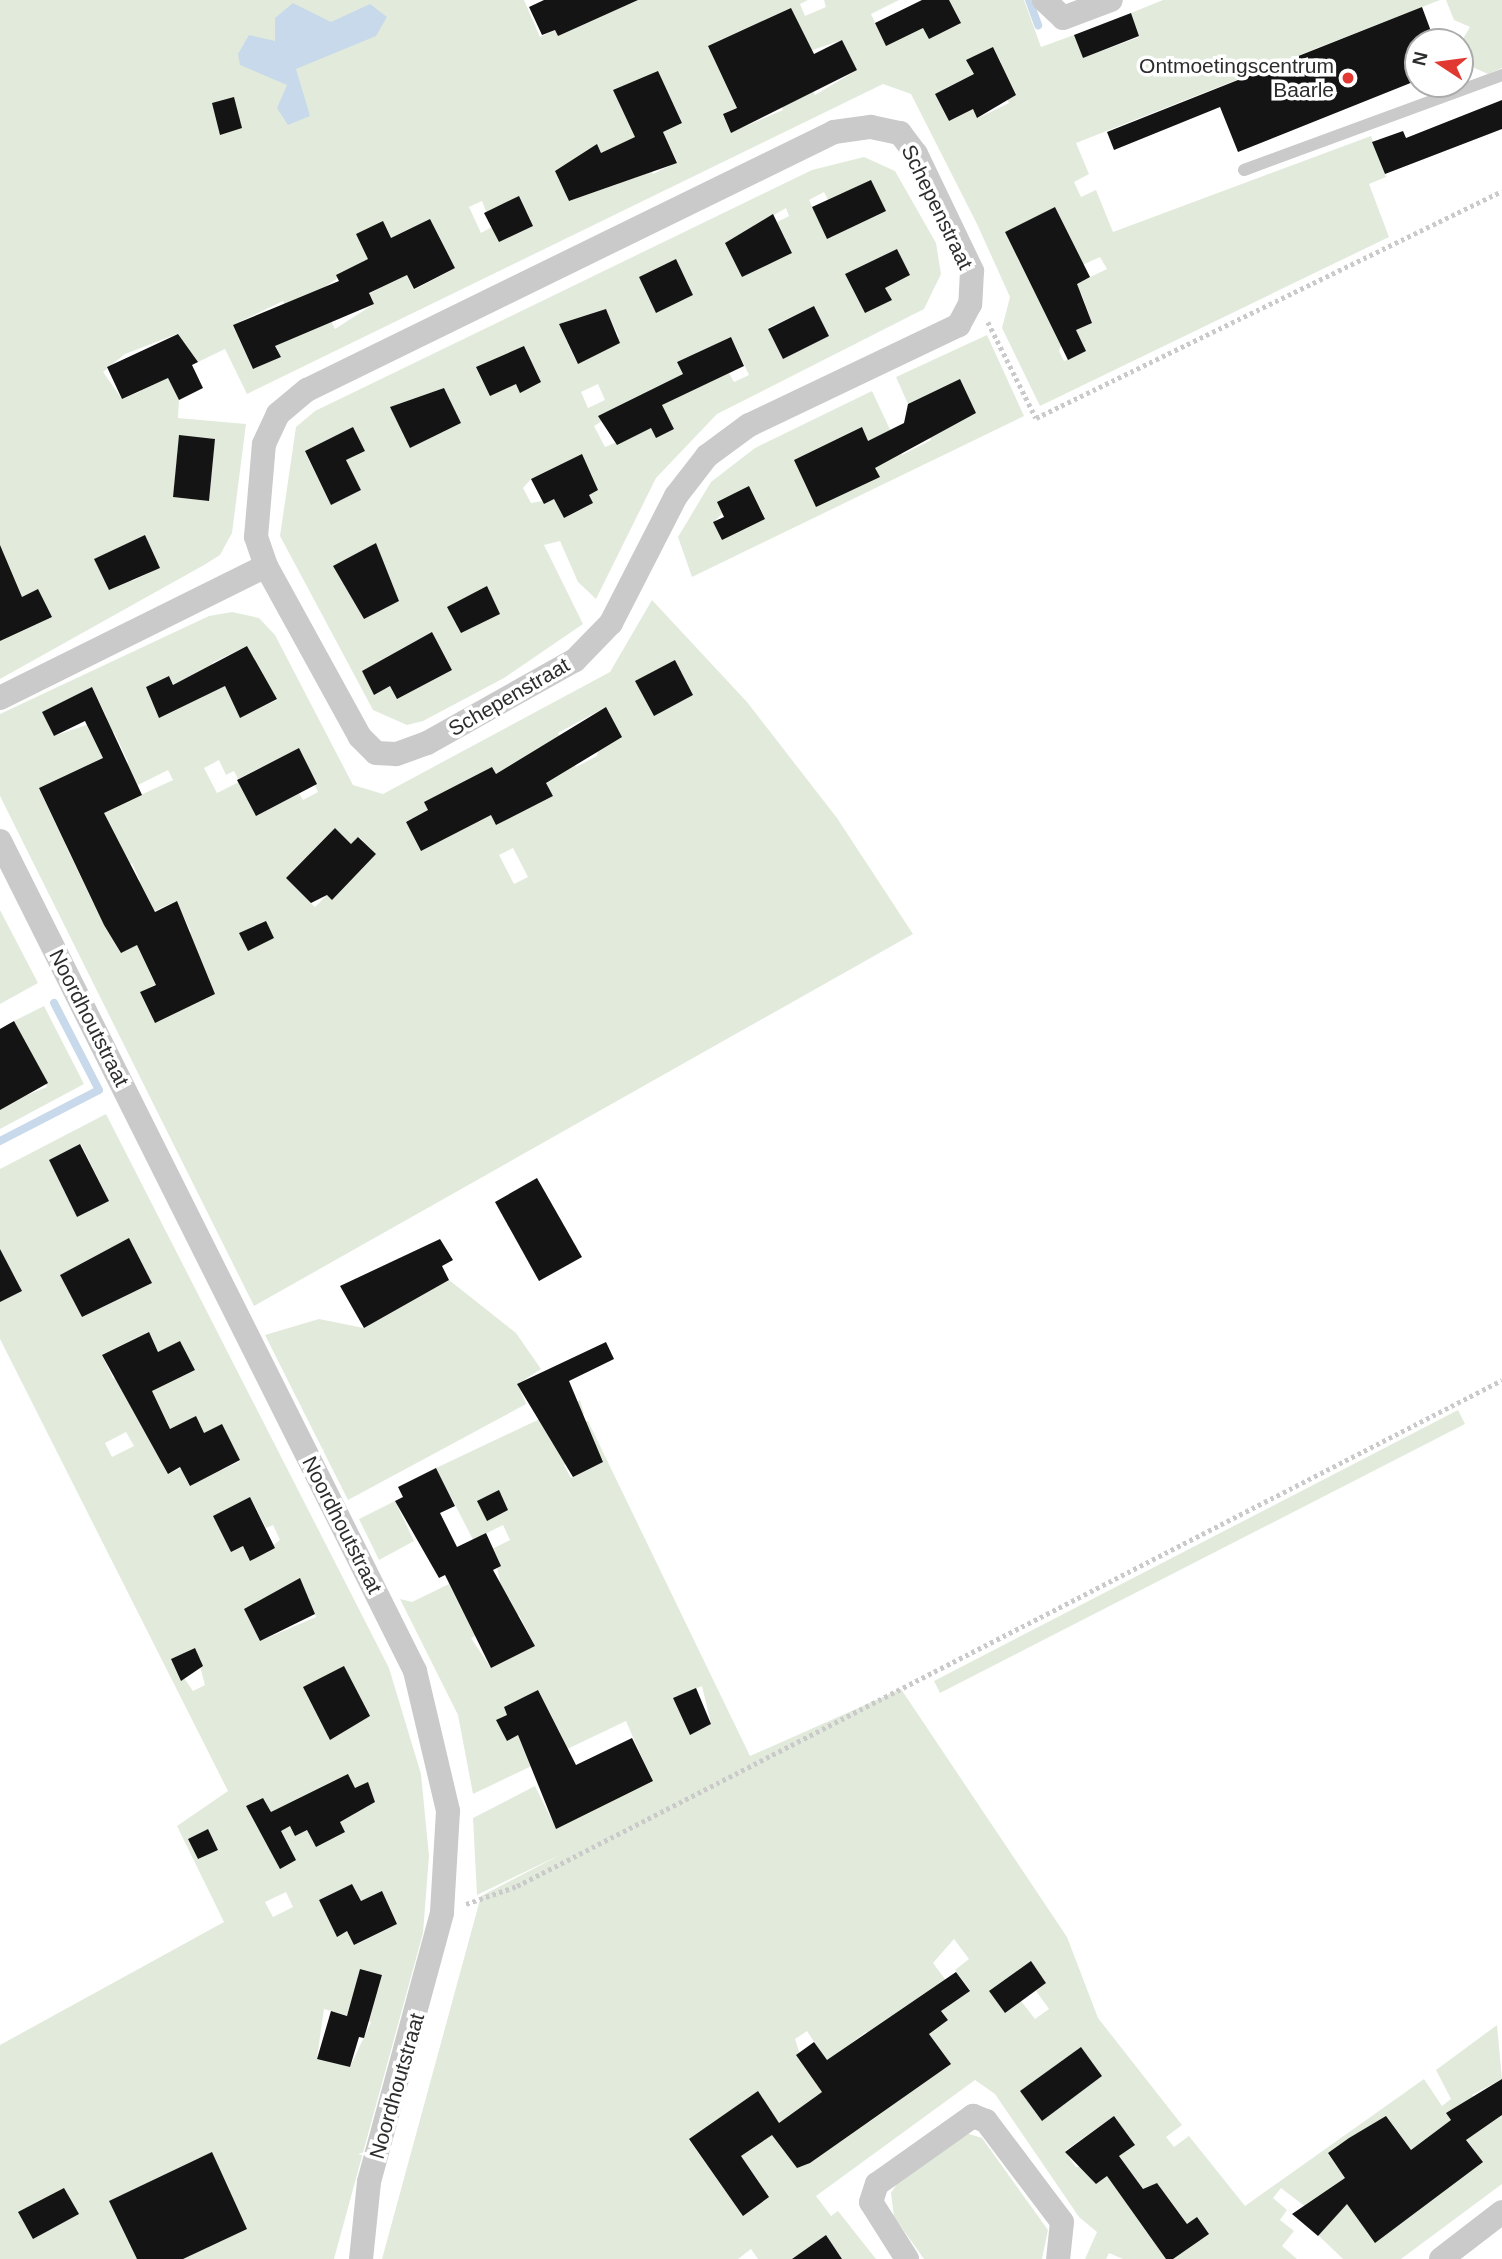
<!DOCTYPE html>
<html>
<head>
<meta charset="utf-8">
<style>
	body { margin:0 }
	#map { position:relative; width:1502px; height:2259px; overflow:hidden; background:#fff; font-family:Arial,sans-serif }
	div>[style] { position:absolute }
	.green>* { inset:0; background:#e2ebdb }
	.water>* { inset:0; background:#c7d9eb }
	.stream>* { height:8px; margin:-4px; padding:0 4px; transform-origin:4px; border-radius:4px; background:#c7d9eb }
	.building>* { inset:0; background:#141414 }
	.path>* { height:4.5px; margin-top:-2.25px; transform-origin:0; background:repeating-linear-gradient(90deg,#cacaca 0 3.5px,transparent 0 7px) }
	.service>* { height:12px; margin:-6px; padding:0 6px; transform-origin:6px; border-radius:6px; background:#cacaca }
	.minor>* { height:24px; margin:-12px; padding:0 12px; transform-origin:12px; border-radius:12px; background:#cacaca }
	.dots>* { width:19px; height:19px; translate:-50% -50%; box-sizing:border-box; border:4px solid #fff; border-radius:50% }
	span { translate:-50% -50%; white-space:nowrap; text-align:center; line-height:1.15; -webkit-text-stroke:7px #fff; paint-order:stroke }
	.poi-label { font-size:21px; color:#2d2d2d }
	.right { translate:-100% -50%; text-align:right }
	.street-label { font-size:21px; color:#2d2d2d }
	.north { position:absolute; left:1404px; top:28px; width:70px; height:70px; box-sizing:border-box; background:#fff; border:2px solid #ababab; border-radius:50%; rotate:283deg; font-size:19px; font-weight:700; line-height:28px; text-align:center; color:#2d2d2d }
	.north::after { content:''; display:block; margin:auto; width:24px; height:32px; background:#e23832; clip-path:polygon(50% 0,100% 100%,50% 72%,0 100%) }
</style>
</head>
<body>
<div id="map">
	<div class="green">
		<i style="clip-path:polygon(evenodd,0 0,524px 0,540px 37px,555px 30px,558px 36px,627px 0,808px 0,800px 4px,805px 16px,826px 7px,824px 0,899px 0,871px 14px,886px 45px,923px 28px,929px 38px,960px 24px,949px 0,1024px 0,1041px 47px,1074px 35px,1083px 58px,1139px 37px,1131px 13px,1163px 0,1440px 0,1274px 65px,1286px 97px,1256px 108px,1244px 77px,1076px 143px,1089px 174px,1074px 182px,1081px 197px,1096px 190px,1113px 232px,1371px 136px,1386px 177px,1369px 184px,1389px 237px,1040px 406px,1002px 328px,1010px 297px,977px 224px,911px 94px,883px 84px,247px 394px,225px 349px,198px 362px,177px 334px,125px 354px,103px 372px,122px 399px,141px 391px,138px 382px,167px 376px,179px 400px,178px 418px,246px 424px,232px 533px,220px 555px,204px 565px,0 679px,0 0,842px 40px,857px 70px,815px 95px,795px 56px,842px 40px,0 0,993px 47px,1001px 63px,992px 69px,1009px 103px,978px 118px,973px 109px,949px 121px,936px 94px,974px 74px,967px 60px,993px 47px,0 0,774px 90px,783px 110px,732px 132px,723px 114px,774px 90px,0 0,671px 99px,682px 123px,663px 132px,677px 162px,653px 174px,628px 120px,671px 99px,0 0,597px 145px,618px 184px,569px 201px,555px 171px,597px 145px,0 0,482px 201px,492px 227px,481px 233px,469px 207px,482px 201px,0 0,1055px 207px,1072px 241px,1020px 262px,1005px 232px,1055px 207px,0 0,430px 219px,455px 268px,414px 290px,403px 268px,401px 234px,430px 219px,0 0,1100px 257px,1107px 269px,1086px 279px,1080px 266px,1100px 257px,0 0,365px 260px,379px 288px,369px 294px,374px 304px,335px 329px,317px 292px,365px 260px,0 0,1081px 293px,1092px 323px,1076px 330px,1086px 351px,1064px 361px,1059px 351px,1081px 293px,0 0,283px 301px,298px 335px,275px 346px,280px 357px,253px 369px,233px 325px,283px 301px,0 0,179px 436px,215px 439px,209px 501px,173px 497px,179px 436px,0 0,145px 535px,160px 568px,132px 581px,129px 575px,109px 590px,94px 559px,145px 535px)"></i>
		<i style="clip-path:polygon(1446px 0,1502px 0,1502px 68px,1488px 74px,1470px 66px,1461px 42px,1470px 27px,1454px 20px)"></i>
		<i style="clip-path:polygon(evenodd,864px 157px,895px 171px,936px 243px,941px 274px,924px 309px,717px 414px,656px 478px,596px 599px,578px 582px,560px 541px,544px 545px,583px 624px,504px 678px,423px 721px,407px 725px,373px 710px,280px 536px,296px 427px,315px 411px,812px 170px,864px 157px,824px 192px,828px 200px,845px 192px,885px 211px,827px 239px,809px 200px,824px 192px,864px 157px,786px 208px,789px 216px,777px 222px,792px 252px,742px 277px,726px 243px,786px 208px,864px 157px,897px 249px,910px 275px,885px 288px,891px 300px,865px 313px,845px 274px,897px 249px,864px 157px,676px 259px,693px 295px,656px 313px,639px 277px,676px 259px,864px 157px,814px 306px,829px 336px,783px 359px,768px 328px,814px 306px,864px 157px,606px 310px,619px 337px,575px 359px,559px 324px,606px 310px,864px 157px,731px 337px,749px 375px,734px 382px,729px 373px,691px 391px,677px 362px,731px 337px,864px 157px,598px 384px,605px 400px,588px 408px,581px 392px,598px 384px,864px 157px,444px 388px,461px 423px,410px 448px,390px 407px,444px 388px,864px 157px,653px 389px,674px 429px,656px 438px,651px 428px,605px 447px,594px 426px,653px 389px,864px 157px,353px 427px,365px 451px,346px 460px,361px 490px,331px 505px,305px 452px,353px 427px,864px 157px,531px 479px,593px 503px,564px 518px,554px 499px,531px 503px,523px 488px,531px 479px,864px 157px,376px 543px,399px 601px,364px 619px,333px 566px,376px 543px,864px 157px,432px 632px,452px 670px,397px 699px,390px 686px,374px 695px,362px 671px,432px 632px)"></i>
		<i style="clip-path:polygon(evenodd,987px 335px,1024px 416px,692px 577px,678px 537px,711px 482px,755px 448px,872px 391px,902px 455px,931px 440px,929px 435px,976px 413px,960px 379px,908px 404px,896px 377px,987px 335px,749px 486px,765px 518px,722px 539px,714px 522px,749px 486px)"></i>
		<i style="clip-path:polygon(evenodd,652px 600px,747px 702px,837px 818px,913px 934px,254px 1306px,0 796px,0 714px,209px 616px,232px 612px,259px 618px,275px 635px,353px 785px,383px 794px,610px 672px,652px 600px,247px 646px,277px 700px,240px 717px,225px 686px,212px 692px,212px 663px,247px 646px,652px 600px,675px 660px,693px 695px,654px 715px,675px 660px,652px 600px,169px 676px,183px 706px,159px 717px,146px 687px,169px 676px,652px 600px,92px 687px,107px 718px,54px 736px,42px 712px,92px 687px,652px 600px,606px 707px,597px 756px,576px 767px,558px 733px,606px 707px,652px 600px,114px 732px,128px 762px,109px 771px,95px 741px,114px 732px,652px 600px,299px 748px,318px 792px,303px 800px,299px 793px,256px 816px,239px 782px,217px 793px,204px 768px,219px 760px,226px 775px,234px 771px,238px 779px,299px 748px,652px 600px,531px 755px,553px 796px,496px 825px,492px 767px,497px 775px,531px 755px,652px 600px,168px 770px,173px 780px,134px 798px,130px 789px,168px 770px,652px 600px,69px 774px,58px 823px,56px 824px,39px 788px,69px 774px,652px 600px,428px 810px,461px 830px,421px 851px,406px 822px,428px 810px,652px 600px,109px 825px,122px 868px,132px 863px,140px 881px,94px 904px,66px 846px,109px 825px,652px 600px,335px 828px,351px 844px,359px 837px,376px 854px,331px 899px,327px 895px,315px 907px,286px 878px,335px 828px,652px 600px,513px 848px,528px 877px,514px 884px,499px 855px,513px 848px,652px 600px,176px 901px,191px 932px,143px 957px,137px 945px,112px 931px,176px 901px,652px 600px,265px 921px,273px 938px,248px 950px,240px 933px,265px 921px,652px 600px,200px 963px,155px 1023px,140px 992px,200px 963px)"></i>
		<i style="clip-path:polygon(0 910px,38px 983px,0 1004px)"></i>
		<i style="clip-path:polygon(44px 1006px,84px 1084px,0 1129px,0 1106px,47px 1087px,14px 1021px)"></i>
		<i style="clip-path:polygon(evenodd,106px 1114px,389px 1668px,421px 1774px,429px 1856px,423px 1933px,334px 2259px,0 2259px,0 2045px,224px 1922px,177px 1826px,228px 1791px,0 1339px,0 1301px,22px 1291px,13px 1273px,0 1279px,0 1169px,106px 1114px,81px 1144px,109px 1201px,77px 1217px,49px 1160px,81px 1144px,106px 1114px,129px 1238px,152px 1283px,82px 1317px,60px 1275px,129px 1238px,106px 1114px,148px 1332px,160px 1355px,180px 1341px,195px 1370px,152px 1391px,113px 1378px,102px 1355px,148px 1332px,106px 1114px,126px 1432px,134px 1446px,112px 1457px,105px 1443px,126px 1432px,106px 1114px,204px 1433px,233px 1446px,240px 1461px,222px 1470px,219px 1465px,190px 1486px,181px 1468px,168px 1474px,150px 1439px,204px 1433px,106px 1114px,250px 1497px,266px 1528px,273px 1525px,280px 1540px,251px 1561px,243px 1546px,231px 1552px,213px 1516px,250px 1497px,106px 1114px,300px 1579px,316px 1617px,260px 1641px,244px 1609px,300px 1579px,106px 1114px,195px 1648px,205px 1685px,193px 1691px,171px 1659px,195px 1648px,106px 1114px,366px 1783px,375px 1802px,340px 1822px,316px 1847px,307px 1830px,295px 1836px,366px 1783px,106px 1114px,263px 1798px,281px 1830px,247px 1806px,263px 1798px,106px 1114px,208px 1829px,218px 1849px,198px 1859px,188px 1839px,208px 1829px,106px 1114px,352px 1884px,361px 1901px,382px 1892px,397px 1924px,355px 1945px,347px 1931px,337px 1936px,319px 1900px,352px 1884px,106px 1114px,286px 1892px,293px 1907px,273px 1917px,265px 1902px,286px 1892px,106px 1114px,360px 1969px,382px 1975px,378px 1990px,356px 1984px,360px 1969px,106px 1114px,324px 2009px,371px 2022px,350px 2067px,317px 2058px,324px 2009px)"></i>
		<i style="clip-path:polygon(449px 1280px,516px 1333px,541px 1369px,518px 1384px,526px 1404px,348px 1500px,265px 1335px,319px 1319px,364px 1328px)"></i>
		<i style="clip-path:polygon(evenodd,580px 1400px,584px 1414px,565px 1424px,588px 1421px,750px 1756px,901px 1689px,1067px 1937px,1098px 2018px,1182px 2125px,1166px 2137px,1174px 2147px,1189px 2136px,1245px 2206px,1424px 2079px,1442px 2106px,1451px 2099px,1436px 2070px,1497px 2025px,1502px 2079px,1472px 2095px,1491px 2122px,1502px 2115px,1502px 2184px,1401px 2259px,1343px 2259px,1318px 2235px,1311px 2211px,1281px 2188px,1273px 2198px,1287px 2210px,1280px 2220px,1294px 2231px,1282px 2246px,1297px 2259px,1123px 2259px,1109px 2253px,1106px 2259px,1085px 2259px,1097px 2232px,1079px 2217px,995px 2094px,975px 2080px,816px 2196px,831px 2216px,838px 2211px,876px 2259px,842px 2259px,826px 2235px,792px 2259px,758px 2259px,751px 2249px,738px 2259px,382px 2259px,481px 1896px,562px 1854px,477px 1895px,473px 1818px,535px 1786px,556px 1828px,652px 1781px,626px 1721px,473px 1794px,458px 1715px,400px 1599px,412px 1602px,449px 1584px,460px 1605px,500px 1583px,494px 1551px,482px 1557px,436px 1468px,580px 1400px,574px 1459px,603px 1462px,571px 1478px,564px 1465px,574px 1459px,580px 1400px,503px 1525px,510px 1540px,492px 1549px,485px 1534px,503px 1525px,580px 1400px,519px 1615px,535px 1646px,491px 1668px,471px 1638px,519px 1615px,580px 1400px,702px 1686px,711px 1724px,690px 1735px,673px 1698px,702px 1686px,580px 1400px,538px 1690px,563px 1739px,528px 1756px,518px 1735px,507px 1740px,497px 1720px,507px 1715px,504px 1707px,538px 1690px,580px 1400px,954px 1939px,969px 1959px,955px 1970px,970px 1990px,959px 1998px,933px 1963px,954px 1939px,580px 1400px,1031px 1961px,1046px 1983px,1036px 1991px,1049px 2009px,1035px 2019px,1021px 2001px,1005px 2013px,989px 1991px,1031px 1961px,580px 1400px,928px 1993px,948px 2020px,929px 2034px,951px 2064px,889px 2021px,928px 1993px,580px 1400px,807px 2031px,824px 2057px,804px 2067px,795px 2039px,807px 2031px,580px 1400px,866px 2032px,888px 2061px,901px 2099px,869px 2122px,826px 2062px,866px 2032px,580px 1400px,1081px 2047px,1102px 2076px,1042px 2120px,1020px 2091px,1081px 2047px,580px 1400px,817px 2095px,847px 2136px,810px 2163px,803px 2106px,817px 2095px,580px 1400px,727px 2113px,752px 2148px,741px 2156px,769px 2197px,743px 2215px,689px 2140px,727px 2113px,580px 1400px,1114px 2116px,1134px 2145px,1119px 2156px,1124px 2163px,1076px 2167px,1065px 2151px,1114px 2116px,580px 1400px,1452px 2120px,1482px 2162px,1413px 2156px,1452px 2120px,580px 1400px,1349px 2139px,1342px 2173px,1328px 2154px,1349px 2139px,580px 1400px,1157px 2183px,1187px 2224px,1140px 2222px,1127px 2204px,1157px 2183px,580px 1400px,1401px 2188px,1418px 2211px,1375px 2242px,1401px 2188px)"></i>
		<i style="clip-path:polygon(1458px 1410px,1465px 1424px,940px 1693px,934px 1681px)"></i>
		<i style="clip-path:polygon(395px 1501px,414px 1541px,379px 1560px,359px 1519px)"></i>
		<i style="clip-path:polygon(966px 2133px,982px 2138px,1048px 2230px,1042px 2259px,924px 2259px,894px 2217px,891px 2193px,898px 2182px)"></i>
	</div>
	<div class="water">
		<i style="clip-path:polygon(293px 3px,331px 22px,370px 4px,387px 17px,376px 36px,296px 69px,310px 116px,288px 125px,277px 108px,287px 85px,240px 65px,238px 54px,249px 35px,275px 41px,275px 18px)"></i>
	</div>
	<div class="stream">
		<i style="left:1029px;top:0;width:27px;rotate:70deg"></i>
		<i style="left:0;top:1141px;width:111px;rotate:-27.3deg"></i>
		<i style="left:99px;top:1090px;width:98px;rotate:-117.3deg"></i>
	</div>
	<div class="building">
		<i style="clip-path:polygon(544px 0,638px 0,558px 36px,555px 30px,542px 35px,529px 7px)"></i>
		<i style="clip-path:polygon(922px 0,949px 0,961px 23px,929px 39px,923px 28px,886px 46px,875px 23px)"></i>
		<i style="clip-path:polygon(1422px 7px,1435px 42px,1418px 42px,1418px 80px,1238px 152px,1220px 107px,1114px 150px,1107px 132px)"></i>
		<i style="clip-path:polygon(791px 8px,814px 54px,842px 40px,857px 70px,731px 133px,723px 114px,737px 108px,708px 46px)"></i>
		<i style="clip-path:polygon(1131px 13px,1139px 36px,1083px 58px,1074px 35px)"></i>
		<i style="clip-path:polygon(993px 47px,1016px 95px,977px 118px,973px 109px,949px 121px,935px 94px,974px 74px,966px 60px)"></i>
		<i style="clip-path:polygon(658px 71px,682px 123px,663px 132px,677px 163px,569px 201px,555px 171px,597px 144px,601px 153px,635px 137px,613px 90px)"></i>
		<i style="clip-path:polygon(234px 97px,242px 128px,220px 135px,212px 103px)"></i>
		<i style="clip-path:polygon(1502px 100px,1502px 129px,1385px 174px,1372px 142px,1403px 131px,1406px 138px)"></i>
		<i style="clip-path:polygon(871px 180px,886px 211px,827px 239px,812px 207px)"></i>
		<i style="clip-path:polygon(519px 196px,533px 226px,499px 242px,484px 213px)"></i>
		<i style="clip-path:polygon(1055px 207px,1090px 277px,1077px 284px,1092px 323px,1076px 330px,1086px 351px,1068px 360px,1005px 232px)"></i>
		<i style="clip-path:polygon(773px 214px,792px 253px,742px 277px,725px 243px)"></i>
		<i style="clip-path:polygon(430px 219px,455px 268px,414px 289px,407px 275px,369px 293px,374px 304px,275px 346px,281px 357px,253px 369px,233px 325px,339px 281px,336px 275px,368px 259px,356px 234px,383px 221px,391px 238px)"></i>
		<i style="clip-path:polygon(897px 249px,910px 275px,885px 288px,892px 300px,865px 313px,845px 274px)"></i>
		<i style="clip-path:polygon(676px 259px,693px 295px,656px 313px,639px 277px)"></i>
		<i style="clip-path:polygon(814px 306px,829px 336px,783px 359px,768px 329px)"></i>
		<i style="clip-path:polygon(606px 309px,620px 343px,578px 364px,559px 324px)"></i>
		<i style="clip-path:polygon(178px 334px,198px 362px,192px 365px,203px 388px,179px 400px,168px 378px,122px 399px,107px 367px)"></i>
		<i style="clip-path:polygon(731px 337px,744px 366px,662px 405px,674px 429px,656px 438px,651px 428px,617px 445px,598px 416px,683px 374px,677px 362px)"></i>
		<i style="clip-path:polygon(524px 346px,541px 382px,520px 393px,516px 384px,490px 396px,476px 367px)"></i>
		<i style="clip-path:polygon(960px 379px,976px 413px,875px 468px,880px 477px,816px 507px,794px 460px,862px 427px,868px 441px,904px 423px,908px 404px)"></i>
		<i style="clip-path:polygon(444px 388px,461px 423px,410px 448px,390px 407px)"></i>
		<i style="clip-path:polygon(353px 427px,365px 451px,346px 460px,361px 490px,331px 505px,305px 451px)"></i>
		<i style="clip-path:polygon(179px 435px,215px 439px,209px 501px,173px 497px)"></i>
		<i style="clip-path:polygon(582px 454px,598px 490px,589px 495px,593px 503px,564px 518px,554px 499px,544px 504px,531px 479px)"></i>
		<i style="clip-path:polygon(749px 486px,765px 519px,722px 540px,713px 522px,724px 517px,717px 502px)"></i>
		<i style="clip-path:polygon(145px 535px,160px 568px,109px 590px,94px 559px)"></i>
		<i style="clip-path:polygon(376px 543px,399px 601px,364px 619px,333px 566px)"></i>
		<i style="clip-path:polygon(0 545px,22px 597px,38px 589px,52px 617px,0 641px)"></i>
		<i style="clip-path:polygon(487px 586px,500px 614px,461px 633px,447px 607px)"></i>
		<i style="clip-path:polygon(432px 632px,452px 670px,397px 699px,390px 686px,374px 695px,362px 671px)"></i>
		<i style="clip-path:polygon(247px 646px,277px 699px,240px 718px,225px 686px,159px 718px,146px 687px,169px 676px,173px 685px)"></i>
		<i style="clip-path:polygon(675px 660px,693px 695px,654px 716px,635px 681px)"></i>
		<i style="clip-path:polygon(92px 687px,142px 795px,104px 813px,155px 912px,177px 901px,215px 994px,155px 1023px,140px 992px,156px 985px,137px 945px,121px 953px,104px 925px,39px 788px,103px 758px,85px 721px,54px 736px,42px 712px)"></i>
		<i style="clip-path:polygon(606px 707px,622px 737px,546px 783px,553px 796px,496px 825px,491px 815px,421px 851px,406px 822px,428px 810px,424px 802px,492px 767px,496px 774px)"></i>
		<i style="clip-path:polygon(299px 748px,317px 784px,256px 816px,237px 780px)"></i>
		<i style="clip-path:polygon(335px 828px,351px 844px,358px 837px,376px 854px,332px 900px,327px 895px,311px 903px,286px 878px)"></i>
		<i style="clip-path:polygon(266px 921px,274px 938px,248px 951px,239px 933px)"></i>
		<i style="clip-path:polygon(14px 1021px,48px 1083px,0 1110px,0 1029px)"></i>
		<i style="clip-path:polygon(80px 1144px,109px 1201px,77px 1217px,49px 1160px)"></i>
		<i style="clip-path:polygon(537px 1178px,582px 1257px,539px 1281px,495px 1202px)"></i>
		<i style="clip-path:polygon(129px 1238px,152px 1283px,82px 1317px,60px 1275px)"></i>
		<i style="clip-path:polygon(440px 1239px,453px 1260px,442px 1266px,449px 1280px,364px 1328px,340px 1286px)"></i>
		<i style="clip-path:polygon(0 1249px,22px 1291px,0 1302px)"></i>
		<i style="clip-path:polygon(149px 1332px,158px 1352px,180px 1341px,195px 1370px,152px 1391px,170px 1429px,196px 1416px,204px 1433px,222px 1424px,240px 1460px,190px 1486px,180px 1467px,168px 1474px,102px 1355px)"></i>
		<i style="clip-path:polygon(606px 1342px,614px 1359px,569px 1381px,603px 1462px,573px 1477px,517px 1384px)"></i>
		<i style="clip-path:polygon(436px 1468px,455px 1506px,440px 1513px,457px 1547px,486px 1533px,501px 1566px,493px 1570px,535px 1646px,491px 1668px,445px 1575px,439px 1578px,395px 1501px,403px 1497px,398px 1487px)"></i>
		<i style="clip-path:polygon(499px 1490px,508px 1510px,487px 1521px,477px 1501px)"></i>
		<i style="clip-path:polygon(250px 1497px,275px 1548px,250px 1561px,243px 1546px,231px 1552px,213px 1516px)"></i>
		<i style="clip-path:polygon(300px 1578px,315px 1614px,260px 1641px,244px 1609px)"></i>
		<i style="clip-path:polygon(195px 1648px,203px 1666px,181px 1681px,171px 1659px)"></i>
		<i style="clip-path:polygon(344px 1666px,370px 1716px,330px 1740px,303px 1687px)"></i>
		<i style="clip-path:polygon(696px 1688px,711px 1724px,690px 1735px,673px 1698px)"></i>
		<i style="clip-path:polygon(538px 1690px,576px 1765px,632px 1738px,653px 1781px,556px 1829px,518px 1735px,507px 1741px,496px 1720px,507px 1715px,504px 1707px)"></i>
		<i style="clip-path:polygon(348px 1774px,355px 1788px,368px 1782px,375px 1802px,340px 1822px,345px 1832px,316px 1847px,307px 1830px,295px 1836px,290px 1826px,281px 1831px,296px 1860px,280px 1869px,246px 1806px,263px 1798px,271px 1812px)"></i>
		<i style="clip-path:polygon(208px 1829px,218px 1850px,198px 1859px,188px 1839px)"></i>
		<i style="clip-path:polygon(352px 1884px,361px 1901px,382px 1891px,397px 1924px,354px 1945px,347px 1931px,337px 1937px,319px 1900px)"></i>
		<i style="clip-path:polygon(1031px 1961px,1046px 1983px,1005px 2013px,989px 1991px)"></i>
		<i style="clip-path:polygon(360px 1969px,382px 1975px,364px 2038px,359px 2037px,350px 2067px,317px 2059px,331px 2011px,347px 2016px)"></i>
		<i style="clip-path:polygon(956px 1972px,970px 1991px,941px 2011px,948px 2020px,929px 2034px,951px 2064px,810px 2163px,797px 2168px,772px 2135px,741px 2156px,769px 2197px,743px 2216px,689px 2139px,758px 2091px,779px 2123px,822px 2092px,796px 2055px,814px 2042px,827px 2060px)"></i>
		<i style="clip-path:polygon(1081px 2047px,1102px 2076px,1042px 2121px,1020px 2091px)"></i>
		<i style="clip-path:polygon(1502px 2079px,1502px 2115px,1466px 2140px,1483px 2162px,1375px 2243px,1347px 2204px,1318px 2236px,1292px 2214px,1345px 2178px,1328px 2153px,1349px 2138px,1386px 2116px,1411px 2150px,1451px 2120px,1446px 2113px)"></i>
		<i style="clip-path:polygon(1114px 2116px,1135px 2145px,1119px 2156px,1143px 2189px,1157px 2183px,1187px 2224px,1197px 2217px,1209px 2234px,1173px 2259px,1166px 2259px,1107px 2176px,1096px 2184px,1065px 2152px)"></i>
		<i style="clip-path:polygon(212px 2152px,247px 2229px,183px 2259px,137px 2259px,109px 2201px)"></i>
		<i style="clip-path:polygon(64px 2188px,79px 2214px,33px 2239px,18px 2212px)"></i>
		<i style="clip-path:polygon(826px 2235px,842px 2259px,792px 2259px)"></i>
	</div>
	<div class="path">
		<i style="left:988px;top:322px;width:107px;rotate:63.4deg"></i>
		<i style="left:1036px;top:418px;width:518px;rotate:-25.97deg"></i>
		<i style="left:466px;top:1904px;width:54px;rotate:-19.4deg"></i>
		<i style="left:517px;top:1886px;width:1107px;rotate:-27.19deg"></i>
	</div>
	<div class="service">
		<i style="left:1244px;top:170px;width:275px;rotate:-20.2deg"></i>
	</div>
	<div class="minor">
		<i style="left:1044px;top:0;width:26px;rotate:43deg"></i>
		<i style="left:1063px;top:18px;width:51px;rotate:-20.6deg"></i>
		<i style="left:0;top:698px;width:297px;rotate:-26.4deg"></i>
		<i style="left:266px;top:566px;width:31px;rotate:-109deg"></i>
		<i style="left:256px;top:537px;width:93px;rotate:-85.1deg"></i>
		<i style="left:264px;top:444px;width:33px;rotate:-65deg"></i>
		<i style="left:278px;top:414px;width:38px;rotate:-40deg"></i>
		<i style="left:307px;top:390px;width:587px;rotate:-26.08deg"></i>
		<i style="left:834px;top:132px;width:37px;rotate:-8deg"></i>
		<i style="left:871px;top:127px;width:30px;rotate:12deg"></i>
		<i style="left:900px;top:133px;width:26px;rotate:53deg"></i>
		<i style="left:916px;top:154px;width:130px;rotate:64.4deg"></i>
		<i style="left:972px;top:271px;width:33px;rotate:93deg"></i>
		<i style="left:970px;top:304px;width:24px;rotate:118deg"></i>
		<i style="left:959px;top:325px;width:233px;rotate:154.5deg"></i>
		<i style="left:749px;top:425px;width:52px;rotate:143.6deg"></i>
		<i style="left:707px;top:456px;width:51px;rotate:127.8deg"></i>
		<i style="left:676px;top:496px;width:143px;rotate:117.1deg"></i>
		<i style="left:611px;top:623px;width:52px;rotate:134.2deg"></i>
		<i style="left:575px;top:660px;width:170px;rotate:150.7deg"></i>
		<i style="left:427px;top:743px;width:33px;rotate:160deg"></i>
		<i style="left:396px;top:754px;width:20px;rotate:-177deg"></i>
		<i style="left:376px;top:753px;width:23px;rotate:-135deg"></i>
		<i style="left:360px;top:737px;width:195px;rotate:-118.8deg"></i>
		<i style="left:0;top:841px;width:928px;rotate:63.43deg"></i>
		<i style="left:415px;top:1671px;width:144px;rotate:76.7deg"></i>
		<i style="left:448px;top:1811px;width:102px;rotate:93.4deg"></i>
		<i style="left:442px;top:1913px;width:279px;rotate:105.2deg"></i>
		<i style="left:369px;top:2182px;width:77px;rotate:95.9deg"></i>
		<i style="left:907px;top:2259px;width:67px;rotate:-122.3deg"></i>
		<i style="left:871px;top:2202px;width:19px;rotate:-72deg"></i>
		<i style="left:877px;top:2184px;width:118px;rotate:-35.3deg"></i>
		<i style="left:973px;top:2116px;width:14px;rotate:21deg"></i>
		<i style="left:986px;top:2121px;width:126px;rotate:53deg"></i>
		<i style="left:1062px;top:2222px;width:37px;rotate:96deg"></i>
		<i style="left:1441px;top:2259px;width:77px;rotate:-37.6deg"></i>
	</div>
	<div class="dots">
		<i style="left:1348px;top:78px;background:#e23832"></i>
	</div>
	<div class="poi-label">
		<span class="right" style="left:1334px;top:78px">Ontmoetingscentrum<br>Baarle</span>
	</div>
	<div class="street-label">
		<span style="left:937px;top:207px;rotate:64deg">Schepenstraat</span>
		<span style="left:509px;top:697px;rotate:-30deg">Schepenstraat</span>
		<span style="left:89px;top:1018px;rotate:63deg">Noordhoutstraat</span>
		<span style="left:342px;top:1525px;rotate:63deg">Noordhoutstraat</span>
		<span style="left:397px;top:2086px;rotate:-74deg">Noordhoutstraat</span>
	</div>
	<div class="north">N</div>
</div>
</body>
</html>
